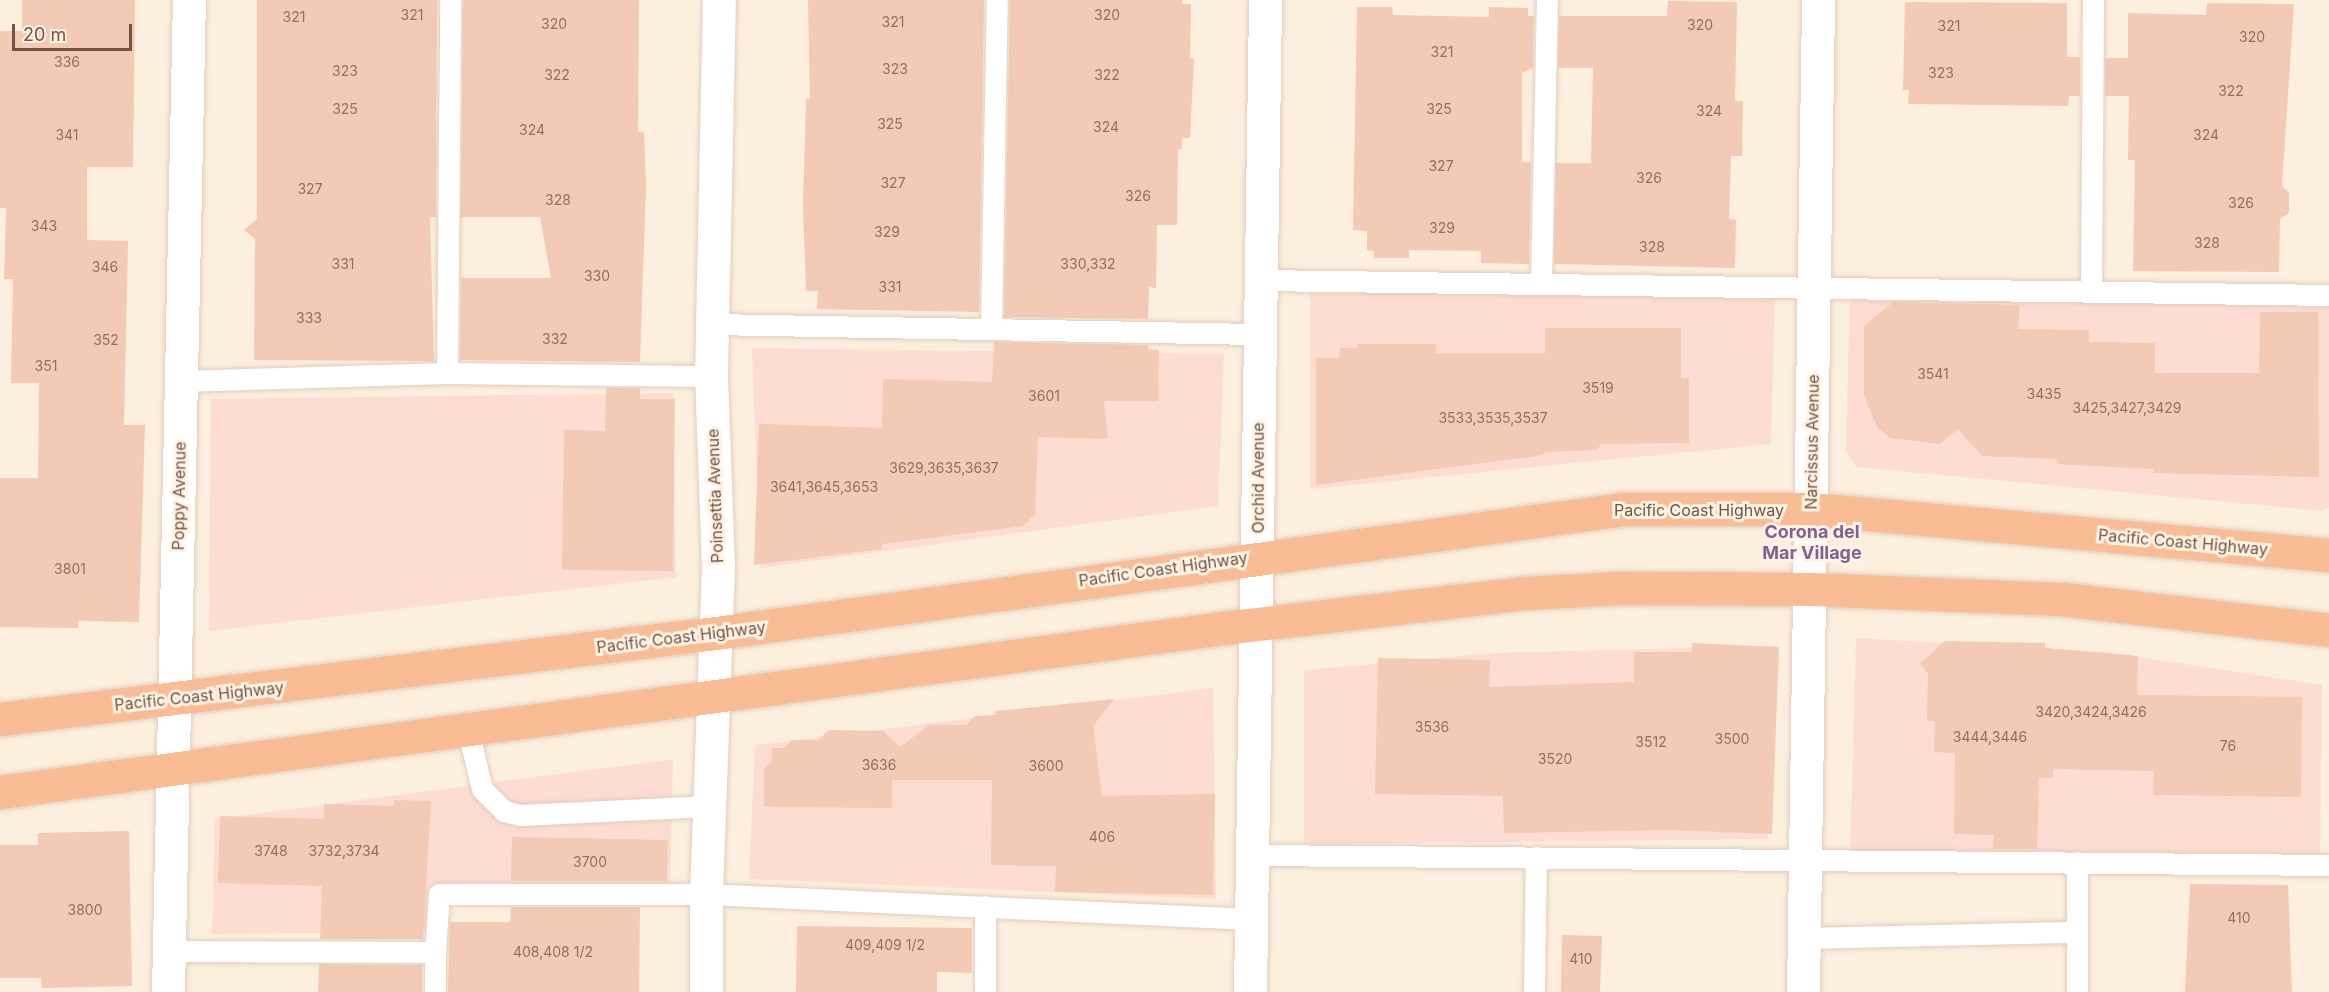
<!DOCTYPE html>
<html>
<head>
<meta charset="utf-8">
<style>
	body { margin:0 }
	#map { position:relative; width:2329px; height:992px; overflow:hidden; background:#fcefde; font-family:Inter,sans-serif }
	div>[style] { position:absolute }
	.commercial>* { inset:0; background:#fddcd1 }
	.building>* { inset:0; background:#f2cab5 }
	.roads { filter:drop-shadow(0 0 2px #e2ccbd) drop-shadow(0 0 2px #e2ccbd) }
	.service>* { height:21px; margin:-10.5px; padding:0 10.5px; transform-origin:10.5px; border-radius:10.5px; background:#fff }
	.minor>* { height:33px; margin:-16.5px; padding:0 16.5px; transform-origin:16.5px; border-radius:16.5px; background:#fff }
	.tertiary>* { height:33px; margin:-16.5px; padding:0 16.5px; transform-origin:16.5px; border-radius:16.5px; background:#fff }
	.trunk>* { height:33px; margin:-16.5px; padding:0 16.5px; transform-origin:16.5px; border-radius:16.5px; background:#fabc94 }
	span { translate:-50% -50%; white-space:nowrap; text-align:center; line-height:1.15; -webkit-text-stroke:6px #fff3e4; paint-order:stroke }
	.number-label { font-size:14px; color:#927162 }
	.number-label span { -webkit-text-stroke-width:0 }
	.street-label { font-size:16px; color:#725346 }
	.neighbourhood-label { font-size:18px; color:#816195; font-weight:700 }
	.scale { position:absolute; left:12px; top:24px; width:120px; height:27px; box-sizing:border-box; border:3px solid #725346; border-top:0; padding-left:8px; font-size:18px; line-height:21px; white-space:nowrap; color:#725346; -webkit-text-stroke:4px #fff3e4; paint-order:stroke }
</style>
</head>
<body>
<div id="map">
	<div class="commercial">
		<i style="clip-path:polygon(1310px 280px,1775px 286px,1771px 444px,1310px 489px)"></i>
		<i style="clip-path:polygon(1850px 288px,2329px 295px,2329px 506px,2323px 511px,1856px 467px,1846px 451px)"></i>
		<i style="clip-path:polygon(752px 348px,1224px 354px,1218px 506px,760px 568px)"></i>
		<i style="clip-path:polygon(673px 393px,676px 577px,209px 631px,211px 399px)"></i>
		<i style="clip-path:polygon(1856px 638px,2106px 652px,2322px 685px,2320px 865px,1850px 861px)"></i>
		<i style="clip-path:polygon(1769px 646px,1768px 839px,1304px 844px,1304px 670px,1494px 653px)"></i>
		<i style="clip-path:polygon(1213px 688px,1216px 899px,749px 879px,755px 745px)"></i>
		<i style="clip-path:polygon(673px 759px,670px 894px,430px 889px,429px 932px,212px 934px,215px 819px)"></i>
	</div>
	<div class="building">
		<i style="clip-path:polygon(22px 0,135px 0,133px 167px,87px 167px,87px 240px,128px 241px,124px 425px,145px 425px,139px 622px,78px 621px,78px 628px,0 627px,0 478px,38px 478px,39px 383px,11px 383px,13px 279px,4px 279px,6px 208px,0 208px,0 31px,22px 31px)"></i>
		<i style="clip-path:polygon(257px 0,437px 0,436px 217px,430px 217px,434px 361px,254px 360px,255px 239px,244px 230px,257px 219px)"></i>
		<i style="clip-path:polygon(463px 0,639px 0,638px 132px,644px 132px,646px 184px,640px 362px,460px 360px,461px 278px,551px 278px,540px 217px,461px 217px)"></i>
		<i style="clip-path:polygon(808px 0,984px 0,979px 312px,817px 309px,818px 291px,806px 291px,803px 206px,806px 99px,810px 99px)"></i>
		<i style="clip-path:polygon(1010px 0,1182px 0,1182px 4px,1191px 4px,1190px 58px,1194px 59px,1190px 138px,1182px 138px,1182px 149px,1178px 149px,1177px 225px,1157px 225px,1156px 288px,1149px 287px,1148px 319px,1004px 317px)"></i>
		<i style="clip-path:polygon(1668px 1px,1737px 2px,1735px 101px,1743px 101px,1742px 156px,1731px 156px,1729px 219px,1736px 220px,1735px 268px,1554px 264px,1556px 163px,1591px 163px,1593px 68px,1558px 68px,1559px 16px,1667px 16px)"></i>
		<i style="clip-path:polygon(1905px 2px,2067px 3px,2067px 57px,2080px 57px,2080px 96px,2069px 96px,2068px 106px,1908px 104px,1909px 90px,1903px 90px)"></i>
		<i style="clip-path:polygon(2207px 3px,2294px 4px,2282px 186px,2289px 193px,2289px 213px,2280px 219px,2279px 272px,2133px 271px,2135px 160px,2128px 160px,2129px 96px,2105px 96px,2105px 58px,2128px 58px,2128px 13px,2206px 15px)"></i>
		<i style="clip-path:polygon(1357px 7px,1392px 7px,1393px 15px,1489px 17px,1489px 7px,1528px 8px,1528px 16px,1534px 16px,1533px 68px,1522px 73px,1522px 162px,1531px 162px,1529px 264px,1481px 263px,1481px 251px,1409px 250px,1409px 258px,1374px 258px,1374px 251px,1367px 250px,1367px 231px,1353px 230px)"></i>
		<i style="clip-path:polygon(1893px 302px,2020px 305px,2018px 329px,2089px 330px,2089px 342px,2155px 343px,2155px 373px,2259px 373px,2260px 312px,2318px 312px,2319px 477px,2153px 473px,2153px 469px,2057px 464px,2056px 459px,1982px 456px,1958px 429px,1940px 444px,1891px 438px,1877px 427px,1864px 396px,1864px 326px)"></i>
		<i style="clip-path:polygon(1545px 328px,1681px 328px,1681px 378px,1689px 378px,1689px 443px,1601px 444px,1597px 450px,1544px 452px,1544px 455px,1316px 485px,1316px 358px,1339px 358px,1340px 348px,1357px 348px,1357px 344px,1436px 344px,1436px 353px,1545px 353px)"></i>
		<i style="clip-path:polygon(994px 342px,1148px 345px,1148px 349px,1159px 350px,1158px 401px,1104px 401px,1108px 439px,1038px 437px,1035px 515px,1023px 526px,882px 544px,882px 549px,754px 565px,759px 424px,882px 428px,883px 379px,992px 382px)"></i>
		<i style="clip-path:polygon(606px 388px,640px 388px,640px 399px,675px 399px,673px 571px,562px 570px,564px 430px,605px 431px)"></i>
		<i style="clip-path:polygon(1945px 641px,2045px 643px,2045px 648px,2138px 656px,2137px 695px,2302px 697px,2301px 797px,2153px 795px,2154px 771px,2053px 769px,2053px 778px,2039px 778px,2037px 849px,1993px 849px,1994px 835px,1954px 834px,1955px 753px,1934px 752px,1935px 721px,1927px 721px,1928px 673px,1920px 664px)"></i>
		<i style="clip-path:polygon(1692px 643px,1779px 647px,1772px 834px,1669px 830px,1504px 833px,1503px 796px,1375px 794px,1378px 658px,1490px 660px,1489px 687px,1634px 682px,1634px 652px,1692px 652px)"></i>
		<i style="clip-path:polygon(1114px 699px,1093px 726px,1102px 796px,1215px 794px,1213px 895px,1055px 892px,1056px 866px,991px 865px,992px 780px,892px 780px,892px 808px,764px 807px,764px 768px,772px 762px,772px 748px,784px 748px,792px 740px,818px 740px,829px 730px,883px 731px,900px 747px,929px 725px,966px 725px,975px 716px,995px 715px,995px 711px)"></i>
		<i style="clip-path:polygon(394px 800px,431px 801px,423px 939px,320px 939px,322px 886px,218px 883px,220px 816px,324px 819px,324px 804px,394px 806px)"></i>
		<i style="clip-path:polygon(129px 831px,132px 986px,42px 988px,41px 978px,0 978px,0 845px,38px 845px,38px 833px)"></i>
		<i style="clip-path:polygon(512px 837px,668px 840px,667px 881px,511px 881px)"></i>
		<i style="clip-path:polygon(2190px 884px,2288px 885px,2292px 992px,2185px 992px)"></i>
		<i style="clip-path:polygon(511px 907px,640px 907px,639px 992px,448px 992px,450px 922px,510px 922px)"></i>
		<i style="clip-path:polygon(797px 926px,972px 928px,972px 973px,937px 972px,937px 992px,796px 992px)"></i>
		<i style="clip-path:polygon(1562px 935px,1602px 936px,1600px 992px,1561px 992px)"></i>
		<i style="clip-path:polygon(319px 964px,422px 965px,422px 992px,318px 992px)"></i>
	</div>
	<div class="roads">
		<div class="service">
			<i style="left:1258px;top:280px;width:1071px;rotate:0.8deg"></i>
			<i style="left:1541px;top:283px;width:283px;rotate:-88.8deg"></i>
			<i style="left:2091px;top:291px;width:291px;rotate:-89.6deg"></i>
			<i style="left:711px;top:324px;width:547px;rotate:1.05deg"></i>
			<i style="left:991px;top:329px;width:329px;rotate:-89deg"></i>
			<i style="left:447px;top:373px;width:373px;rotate:-89.5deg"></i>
			<i style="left:181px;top:381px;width:266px;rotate:-1.7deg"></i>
			<i style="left:447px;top:373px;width:264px;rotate:0.7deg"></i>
			<i style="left:468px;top:730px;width:61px;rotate:76.7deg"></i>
			<i style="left:482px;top:789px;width:31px;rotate:45deg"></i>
			<i style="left:504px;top:811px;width:16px;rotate:14deg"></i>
			<i style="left:520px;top:815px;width:190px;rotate:-2.7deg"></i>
			<i style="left:1253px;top:855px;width:1076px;rotate:0.53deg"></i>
			<i style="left:1804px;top:938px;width:273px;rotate:-1.3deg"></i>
			<i style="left:168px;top:951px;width:267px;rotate:0.2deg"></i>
			<i style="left:435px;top:952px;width:58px;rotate:-86.1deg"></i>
			<i style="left:439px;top:894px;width:267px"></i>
			<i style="left:706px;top:894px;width:546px;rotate:2.63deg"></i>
			<i style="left:435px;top:992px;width:40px;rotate:-90deg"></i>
			<i style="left:985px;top:992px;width:86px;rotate:-90deg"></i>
			<i style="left:1534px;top:992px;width:135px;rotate:-89.2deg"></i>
			<i style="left:2077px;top:992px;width:130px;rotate:-90deg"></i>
		</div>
		<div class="minor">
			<i style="left:706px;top:992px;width:98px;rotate:-90deg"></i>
			<i style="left:706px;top:894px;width:328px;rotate:-87.9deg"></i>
			<i style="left:718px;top:566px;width:190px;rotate:-92.1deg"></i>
			<i style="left:711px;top:376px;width:376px;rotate:-88.8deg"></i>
			<i style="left:1250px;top:992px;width:992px;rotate:-89.13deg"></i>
			<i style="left:1803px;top:992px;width:992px;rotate:-89.13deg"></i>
		</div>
		<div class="tertiary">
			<i style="left:168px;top:992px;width:992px;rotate:-88.79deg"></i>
		</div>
		<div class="trunk">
			<i style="left:0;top:719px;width:721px;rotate:-6.85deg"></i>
			<i style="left:716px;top:633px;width:915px;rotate:-7.78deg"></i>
			<i style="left:1623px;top:509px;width:188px"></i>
			<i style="left:1811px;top:509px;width:520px;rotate:5.07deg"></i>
			<i style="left:0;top:792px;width:1234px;rotate:-7.64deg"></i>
			<i style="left:1223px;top:628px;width:305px;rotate:-6.6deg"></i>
			<i style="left:1526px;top:593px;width:94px;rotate:-3deg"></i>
			<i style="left:1620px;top:588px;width:190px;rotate:0.3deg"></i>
			<i style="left:1810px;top:589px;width:252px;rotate:2.3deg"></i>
			<i style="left:2062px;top:599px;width:269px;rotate:6.6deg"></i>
		</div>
	</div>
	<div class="number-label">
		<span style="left:412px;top:15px">321</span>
		<span style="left:1107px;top:15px">320</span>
		<span style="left:294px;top:17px">321</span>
		<span style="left:893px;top:22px">321</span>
		<span style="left:554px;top:24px">320</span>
		<span style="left:1700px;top:25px">320</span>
		<span style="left:1949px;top:26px">321</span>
		<span style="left:2252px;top:37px">320</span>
		<span style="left:1442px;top:52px">321</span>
		<span style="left:67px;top:62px">336</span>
		<span style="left:895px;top:69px">323</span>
		<span style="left:345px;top:71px">323</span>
		<span style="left:1941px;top:73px">323</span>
		<span style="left:557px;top:75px">322</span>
		<span style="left:1107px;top:75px">322</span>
		<span style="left:2231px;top:91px">322</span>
		<span style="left:345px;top:109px">325</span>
		<span style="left:1439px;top:109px">325</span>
		<span style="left:1709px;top:111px">324</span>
		<span style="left:890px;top:124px">325</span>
		<span style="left:1106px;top:127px">324</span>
		<span style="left:532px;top:130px">324</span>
		<span style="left:67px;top:135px">341</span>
		<span style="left:2206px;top:135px">324</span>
		<span style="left:1441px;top:166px">327</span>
		<span style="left:1649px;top:178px">326</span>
		<span style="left:893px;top:183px">327</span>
		<span style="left:310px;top:189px">327</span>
		<span style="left:1138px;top:196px">326</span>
		<span style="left:558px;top:200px">328</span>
		<span style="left:2241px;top:203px">326</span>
		<span style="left:44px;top:226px">343</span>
		<span style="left:1442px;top:228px">329</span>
		<span style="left:887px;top:232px">329</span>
		<span style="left:2207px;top:243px">328</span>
		<span style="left:1652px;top:247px">328</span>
		<span style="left:343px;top:264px">331</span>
		<span style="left:1088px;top:264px">330,332</span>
		<span style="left:105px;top:267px">346</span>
		<span style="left:597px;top:276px">330</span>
		<span style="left:890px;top:287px">331</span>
		<span style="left:309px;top:318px">333</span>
		<span style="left:555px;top:339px">332</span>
		<span style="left:106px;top:340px">352</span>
		<span style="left:46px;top:366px">351</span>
		<span style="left:1933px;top:374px">3541</span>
		<span style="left:1598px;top:388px">3519</span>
		<span style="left:2044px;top:394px">3435</span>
		<span style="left:1044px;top:396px">3601</span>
		<span style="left:2127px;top:408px">3425,3427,3429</span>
		<span style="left:1493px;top:418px">3533,3535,3537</span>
		<span style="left:944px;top:468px">3629,3635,3637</span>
		<span style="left:824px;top:487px">3641,3645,3653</span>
		<span style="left:70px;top:569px">3801</span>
		<span style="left:2091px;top:712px">3420,3424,3426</span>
		<span style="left:1432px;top:727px">3536</span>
		<span style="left:1990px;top:737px">3444,3446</span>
		<span style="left:1732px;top:739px">3500</span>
		<span style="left:1651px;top:742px">3512</span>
		<span style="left:2228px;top:746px">76</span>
		<span style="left:1555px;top:759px">3520</span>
		<span style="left:879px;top:765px">3636</span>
		<span style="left:1046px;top:766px">3600</span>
		<span style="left:1102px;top:837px">406</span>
		<span style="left:271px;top:851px">3748</span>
		<span style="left:344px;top:851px">3732,3734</span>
		<span style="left:590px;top:862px">3700</span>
		<span style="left:85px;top:910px">3800</span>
		<span style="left:2239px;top:918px">410</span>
		<span style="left:885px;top:945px">409,409 1/2</span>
		<span style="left:553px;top:952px">408,408 1/2</span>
		<span style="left:1581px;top:959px">410</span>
	</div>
	<div class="street-label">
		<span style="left:1812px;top:442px;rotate:-89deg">Narcissus Avenue</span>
		<span style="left:1258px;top:478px;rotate:-90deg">Orchid Avenue</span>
		<span style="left:179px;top:496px;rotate:-89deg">Poppy Avenue</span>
		<span style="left:715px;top:496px;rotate:-92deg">Poinsettia Avenue</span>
		<span style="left:1699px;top:510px">Pacific Coast Highway</span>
		<span style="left:2183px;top:542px;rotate:5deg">Pacific Coast Highway</span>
		<span style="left:1163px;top:569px;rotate:-8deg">Pacific Coast Highway</span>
		<span style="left:681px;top:637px;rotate:-7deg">Pacific Coast Highway</span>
		<span style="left:199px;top:696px;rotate:-6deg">Pacific Coast Highway</span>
	</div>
	<div class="neighbourhood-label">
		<span style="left:1812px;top:543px">Corona del<br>Mar Village</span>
	</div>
	<div class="scale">20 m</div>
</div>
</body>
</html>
